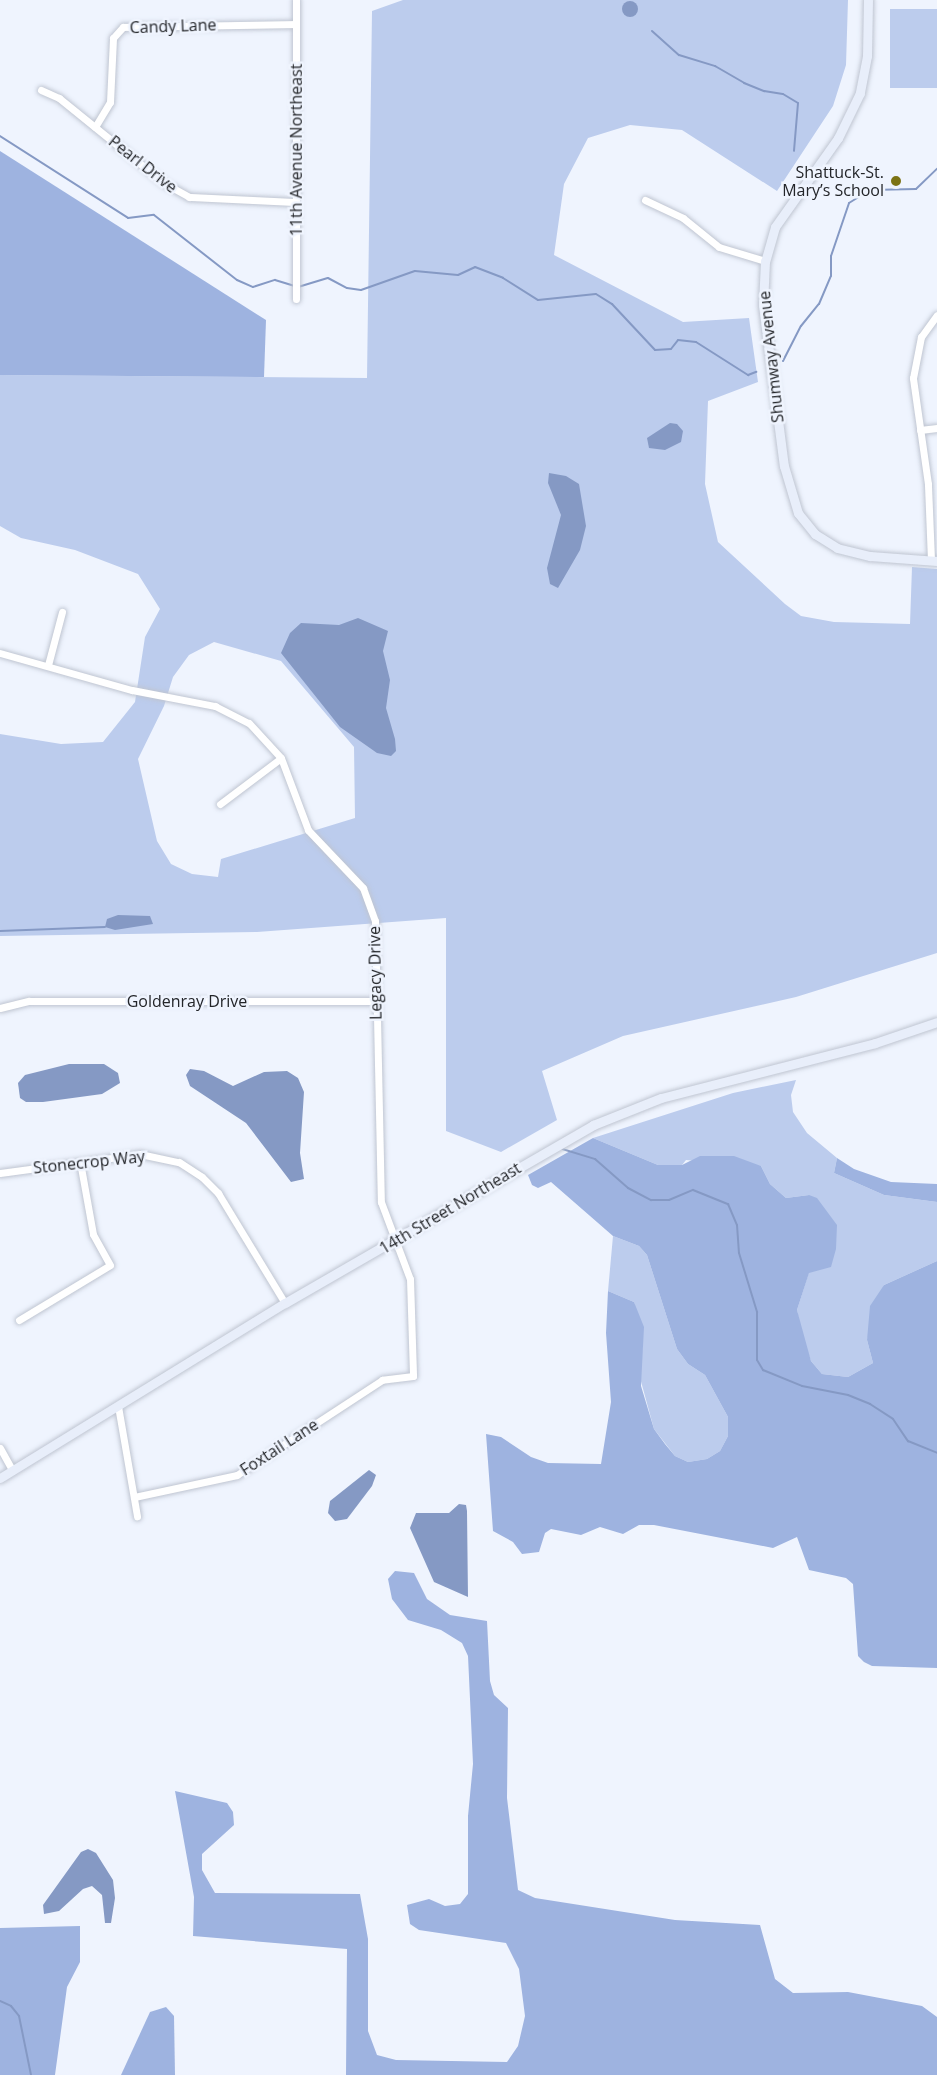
<!DOCTYPE html>
<html>
<head>
<meta charset="utf-8">
<style>
	body { margin:0 }
	#map { position:relative; width:937px; height:2075px; overflow:hidden; background:#eff4fe; font-family:"Open Sans",sans-serif }
	div>[style] { position:absolute }
	.green>* { inset:0; background:#bccced }
	.forest>* { inset:0; background:#9eb3e0 }
	.water>* { inset:0; background:#8599c4 }
	.round { border-radius:50% }
	.stream>* { height:2px; margin:-1px; padding:0 1px; transform-origin:1px; border-radius:1px; background:#8599c4 }
	.roads { filter:drop-shadow(0 0 2px #bfc5d1) drop-shadow(0 0 2px #bfc5d1) }
	.street>* { height:7px; margin:-3.5px; padding:0 3.5px; transform-origin:3.5px; border-radius:3.5px; background:#fff }
	.secondary>* { height:9px; margin:-4.5px; padding:0 4.5px; transform-origin:4.5px; border-radius:4.5px; background:#e8eefa }
	.dots>* { width:16px; height:16px; translate:-50% -50%; box-sizing:border-box; border:3px solid #eff4fe; border-radius:50% }
	span { translate:-50% -50%; white-space:nowrap; text-align:center; line-height:1.15; -webkit-text-stroke:5px #eff4fe; paint-order:stroke }
	.street-label { font-size:16px; color:#232529 }
	.poi-label { font-size:16px; color:#232529 }
	.right { translate:-100% -50%; text-align:right }
</style>
</head>
<body>
<div id="map">
	<div class="green">
		<i style="clip-path:polygon(evenodd,403px 0,848px 0,846px 65px,833px 106px,777px 191px,682px 130px,630px 125px,588px 138px,564px 184px,554px 255px,683px 322px,749px 318px,758px 382px,708px 401px,705px 484px,718px 542px,785px 604px,801px 616px,834px 622px,910px 624px,912px 567px,937px 569px,937px 953px,796px 997px,623px 1036px,542px 1071px,557px 1120px,501px 1152px,446px 1131px,446px 918px,257px 932px,0 936px,0 734px,61px 744px,103px 742px,135px 702px,145px 637px,160px 609px,138px 574px,75px 550px,21px 538px,0 526px,0 375px,367px 378px,372px 11px,403px 0,214px 642px,281px 661px,354px 747px,355px 818px,221px 859px,218px 877px,192px 874px,171px 864px,157px 841px,138px 759px,164px 706px,173px 677px,189px 655px,214px 642px)"></i>
		<i style="clip-path:polygon(890px 9px,937px 9px,937px 88px,890px 88px)"></i>
		<i style="clip-path:polygon(796px 1080px,791px 1095px,793px 1112px,807px 1133px,837px 1158px,834px 1173px,884px 1195px,937px 1202px,937px 1261px,884px 1285px,867px 1340px,873px 1363px,848px 1377px,822px 1374px,811px 1361px,802px 1337px,797px 1310px,809px 1272px,809px 1195px,786px 1198px,770px 1184px,761px 1166px,686px 1160px,682px 1165px,658px 1165px,593px 1138px,733px 1093px)"></i>
		<i style="clip-path:polygon(613px 1236px,639px 1246px,647px 1255px,677px 1349px,688px 1364px,705px 1375px,728px 1417px,728px 1436px,720px 1451px,707px 1459px,688px 1462px,675px 1456px,654px 1429px,639px 1374px,643px 1344px,634px 1302px,608px 1291px)"></i>
	</div>
	<div class="forest">
		<i style="clip-path:polygon(0 151px,266px 320px,264px 377px,0 375px)"></i>
		<i style="clip-path:polygon(593px 1138px,658px 1165px,682px 1165px,700px 1156px,734px 1156px,761px 1166px,770px 1184px,786px 1198px,809px 1195px,817px 1198px,837px 1225px,836px 1249px,831px 1267px,809px 1273px,797px 1310px,811px 1361px,822px 1374px,848px 1377px,873px 1363px,867px 1340px,870px 1306px,884px 1285px,937px 1261px,937px 1668px,872px 1666px,864px 1662px,858px 1656px,853px 1584px,846px 1578px,809px 1570px,797px 1537px,773px 1548px,654px 1525px,639px 1525px,623px 1534px,600px 1527px,581px 1535px,551px 1529px,545px 1533px,539px 1552px,522px 1554px,513px 1542px,493px 1531px,486px 1434px,501px 1437px,531px 1457px,548px 1463px,601px 1464px,611px 1402px,606px 1333px,608px 1291px,634px 1302px,644px 1327px,641px 1386px,654px 1429px,665px 1444px,675px 1456px,688px 1462px,707px 1459px,720px 1451px,728px 1436px,728px 1417px,705px 1375px,688px 1364px,677px 1349px,647px 1255px,639px 1246px,613px 1236px,551px 1182px,538px 1188px,532px 1185px,528px 1175px)"></i>
		<i style="clip-path:polygon(837px 1158px,854px 1169px,891px 1182px,937px 1184px,937px 1202px,884px 1195px,834px 1173px)"></i>
		<i style="clip-path:polygon(395px 1571px,414px 1573px,427px 1599px,450px 1615px,487px 1621px,490px 1681px,494px 1695px,508px 1708px,507px 1798px,518px 1890px,535px 1898px,675px 1920px,760px 1925px,775px 1979px,793px 1993px,848px 1992px,922px 2006px,937px 2017px,937px 2075px,346px 2075px,347px 1949px,193px 1936px,194px 1897px,175px 1791px,227px 1803px,233px 1812px,234px 1825px,202px 1854px,202px 1870px,215px 1893px,360px 1894px,368px 1939px,368px 2031px,377px 2055px,396px 2060px,507px 2062px,518px 2046px,525px 2016px,519px 1969px,506px 1943px,419px 1930px,410px 1924px,407px 1905px,429px 1899px,445px 1906px,460px 1904px,468px 1894px,468px 1816px,473px 1764px,468px 1656px,462px 1643px,441px 1630px,408px 1620px,392px 1599px,388px 1579px)"></i>
		<i style="clip-path:polygon(80px 1926px,80px 1962px,67px 1987px,55px 2075px,0 2075px,0 1928px)"></i>
		<i style="clip-path:polygon(166px 2007px,174px 2016px,175px 2075px,121px 2075px,150px 2012px)"></i>
	</div>
	<div class="water">
		<i class="round" style="left:622px;top:1px;width:16px;height:16px"></i>
		<i style="clip-path:polygon(670px 423px,677px 424px,683px 431px,681px 442px,665px 450px,649px 448px,647px 438px)"></i>
		<i style="clip-path:polygon(549px 473px,566px 476px,579px 484px,586px 526px,580px 550px,558px 588px,550px 584px,547px 568px,561px 515px,548px 483px)"></i>
		<i style="clip-path:polygon(358px 618px,388px 631px,383px 651px,390px 680px,386px 708px,395px 739px,396px 751px,391px 756px,377px 753px,340px 727px,281px 653px,290px 633px,301px 623px,339px 625px)"></i>
		<i style="clip-path:polygon(118px 915px,150px 916px,153px 924px,115px 930px,105px 927px,107px 919px)"></i>
		<i style="clip-path:polygon(69px 1064px,104px 1064px,118px 1073px,120px 1083px,102px 1094px,43px 1102px,26px 1102px,20px 1098px,18px 1083px,25px 1075px)"></i>
		<i style="clip-path:polygon(190px 1069px,204px 1071px,233px 1086px,264px 1072px,287px 1071px,298px 1078px,304px 1092px,300px 1153px,304px 1179px,291px 1182px,246px 1123px,190px 1086px,186px 1075px)"></i>
		<i style="clip-path:polygon(369px 1470px,376px 1475px,372px 1486px,347px 1519px,335px 1521px,328px 1513px,330px 1501px)"></i>
		<i style="clip-path:polygon(459px 1504px,466px 1505px,467px 1511px,468px 1597px,434px 1582px,410px 1528px,416px 1513px,449px 1513px)"></i>
		<i style="clip-path:polygon(88px 1849px,96px 1853px,113px 1880px,115px 1898px,111px 1923px,105px 1923px,102px 1895px,92px 1886px,83px 1889px,59px 1911px,44px 1914px,43px 1905px,81px 1852px)"></i>
	</div>
	<div class="stream">
		<i style="left:652px;top:31px;width:36px;rotate:42deg"></i>
		<i style="left:679px;top:55px;width:38px;rotate:17deg"></i>
		<i style="left:715px;top:66px;width:34px;rotate:30deg"></i>
		<i style="left:744px;top:83px;width:22px;rotate:22deg"></i>
		<i style="left:764px;top:91px;width:19px;rotate:9deg"></i>
		<i style="left:783px;top:94px;width:17px;rotate:31deg"></i>
		<i style="left:798px;top:103px;width:48px;rotate:94.8deg"></i>
		<i style="left:0;top:136px;width:152px;rotate:32.6deg"></i>
		<i style="left:128px;top:218px;width:26px;rotate:-7deg"></i>
		<i style="left:154px;top:215px;width:105px;rotate:38.1deg"></i>
		<i style="left:237px;top:280px;width:17px;rotate:24deg"></i>
		<i style="left:253px;top:287px;width:23px;rotate:-18deg"></i>
		<i style="left:275px;top:280px;width:24px;rotate:17deg"></i>
		<i style="left:298px;top:287px;width:31px;rotate:-17deg"></i>
		<i style="left:328px;top:278px;width:21px;rotate:28deg"></i>
		<i style="left:347px;top:288px;width:14px;rotate:8deg"></i>
		<i style="left:361px;top:290px;width:57px;rotate:-19.4deg"></i>
		<i style="left:415px;top:271px;width:43px;rotate:5.3deg"></i>
		<i style="left:458px;top:275px;width:19px;rotate:-25deg"></i>
		<i style="left:475px;top:267px;width:30px;rotate:21deg"></i>
		<i style="left:503px;top:278px;width:41px;rotate:32.2deg"></i>
		<i style="left:538px;top:300px;width:58px;rotate:-5.9deg"></i>
		<i style="left:596px;top:294px;width:19px;rotate:32deg"></i>
		<i style="left:612px;top:304px;width:63px;rotate:46.9deg"></i>
		<i style="left:655px;top:350px;width:16px;rotate:-4deg"></i>
		<i style="left:671px;top:349px;width:11px;rotate:-52deg"></i>
		<i style="left:678px;top:340px;width:18px;rotate:6deg"></i>
		<i style="left:696px;top:342px;width:62px;rotate:32.4deg"></i>
		<i style="left:748px;top:375px;width:9px;rotate:-21deg"></i>
		<i style="left:783px;top:361px;width:39px;rotate:-63deg"></i>
		<i style="left:801px;top:326px;width:28px;rotate:-51deg"></i>
		<i style="left:819px;top:304px;width:30px;rotate:-67deg"></i>
		<i style="left:831px;top:276px;width:20px;rotate:-90deg"></i>
		<i style="left:831px;top:256px;width:56px;rotate:-71.2deg"></i>
		<i style="left:849px;top:203px;width:25px;rotate:-32deg"></i>
		<i style="left:870px;top:190px;width:46px;rotate:-1.2deg"></i>
		<i style="left:916px;top:189px;width:29px;rotate:-44deg"></i>
		<i style="left:0;top:931px;width:105px;rotate:-2.2deg"></i>
		<i style="left:559px;top:1148px;width:38px;rotate:17deg"></i>
		<i style="left:595px;top:1159px;width:44px;rotate:41.3deg"></i>
		<i style="left:628px;top:1188px;width:26px;rotate:28deg"></i>
		<i style="left:651px;top:1200px;width:18px"></i>
		<i style="left:669px;top:1200px;width:26px;rotate:-23deg"></i>
		<i style="left:693px;top:1190px;width:38px;rotate:22deg"></i>
		<i style="left:728px;top:1204px;width:23px;rotate:67deg"></i>
		<i style="left:737px;top:1225px;width:28px;rotate:86deg"></i>
		<i style="left:739px;top:1253px;width:62px;rotate:73deg"></i>
		<i style="left:757px;top:1312px;width:48px;rotate:90deg"></i>
		<i style="left:757px;top:1360px;width:12px;rotate:59deg"></i>
		<i style="left:763px;top:1370px;width:42px;rotate:22.3deg"></i>
		<i style="left:802px;top:1386px;width:47px;rotate:11.1deg"></i>
		<i style="left:848px;top:1395px;width:24px;rotate:22deg"></i>
		<i style="left:870px;top:1404px;width:27px;rotate:33deg"></i>
		<i style="left:893px;top:1419px;width:27px;rotate:56deg"></i>
		<i style="left:908px;top:1441px;width:31px;rotate:22deg"></i>
		<i style="left:0;top:2001px;width:12px;rotate:24deg"></i>
		<i style="left:11px;top:2006px;width:13px;rotate:51deg"></i>
		<i style="left:19px;top:2016px;width:60px;rotate:78.5deg"></i>
	</div>
	<div class="roads">
		<div class="street">
			<i style="left:296px;top:0;width:299px;rotate:90deg"></i>
			<i style="left:41px;top:90px;width:20px;rotate:24deg"></i>
			<i style="left:59px;top:98px;width:135px;rotate:39deg"></i>
			<i style="left:164px;top:183px;width:29px;rotate:29deg"></i>
			<i style="left:189px;top:197px;width:107px;rotate:2.7deg"></i>
			<i style="left:95px;top:127px;width:29px;rotate:-59deg"></i>
			<i style="left:110px;top:102px;width:64px;rotate:-87.3deg"></i>
			<i style="left:113px;top:38px;width:15px;rotate:-48deg"></i>
			<i style="left:123px;top:27px;width:172px;rotate:-1deg"></i>
			<i style="left:645px;top:200px;width:42px;rotate:25.3deg"></i>
			<i style="left:683px;top:218px;width:46px;rotate:38.9deg"></i>
			<i style="left:719px;top:247px;width:48px;rotate:16.9deg"></i>
			<i style="left:920px;top:430px;width:17px;rotate:-7deg"></i>
			<i style="left:931px;top:560px;width:76px;rotate:-92.3deg"></i>
			<i style="left:928px;top:484px;width:107px;rotate:-98.1deg"></i>
			<i style="left:913px;top:378px;width:42px;rotate:-79deg"></i>
			<i style="left:921px;top:337px;width:27px;rotate:-54deg"></i>
			<i style="left:0;top:653px;width:137px;rotate:15.7deg"></i>
			<i style="left:132px;top:690px;width:85px;rotate:10.9deg"></i>
			<i style="left:215px;top:706px;width:38px;rotate:27deg"></i>
			<i style="left:249px;top:723px;width:47px;rotate:47.6deg"></i>
			<i style="left:281px;top:758px;width:77px;rotate:69.4deg"></i>
			<i style="left:308px;top:830px;width:80px;rotate:46.5deg"></i>
			<i style="left:363px;top:888px;width:35px;rotate:70deg"></i>
			<i style="left:375px;top:921px;width:281px;rotate:88.8deg"></i>
			<i style="left:381px;top:1202px;width:82px;rotate:69.4deg"></i>
			<i style="left:410px;top:1279px;width:97px;rotate:88.2deg"></i>
			<i style="left:413px;top:1376px;width:31px;rotate:173deg"></i>
			<i style="left:382px;top:1380px;width:173px;rotate:146.8deg"></i>
			<i style="left:237px;top:1475px;width:105px;rotate:167.9deg"></i>
			<i style="left:48px;top:665px;width:55px;rotate:-75.2deg"></i>
			<i style="left:220px;top:804px;width:76px;rotate:-37deg"></i>
			<i style="left:0;top:1008px;width:30px;rotate:-14deg"></i>
			<i style="left:29px;top:1001px;width:347px"></i>
			<i style="left:0;top:1173px;width:141px;rotate:-7.7deg"></i>
			<i style="left:140px;top:1154px;width:40px;rotate:12deg"></i>
			<i style="left:179px;top:1162px;width:27px;rotate:33deg"></i>
			<i style="left:202px;top:1177px;width:23px;rotate:45deg"></i>
			<i style="left:218px;top:1193px;width:129px;rotate:58.7deg"></i>
			<i style="left:19px;top:1320px;width:106px;rotate:-31.1deg"></i>
			<i style="left:110px;top:1265px;width:35px;rotate:-119deg"></i>
			<i style="left:93px;top:1234px;width:73px;rotate:-100.2deg"></i>
			<i style="left:118px;top:1406px;width:112px;rotate:80.2deg"></i>
			<i style="left:0;top:1448px;width:26px;rotate:61deg"></i>
		</div>
		<div class="secondary">
			<i style="left:868px;top:0;width:56px;rotate:91deg"></i>
			<i style="left:867px;top:56px;width:38px;rotate:101deg"></i>
			<i style="left:860px;top:93px;width:50px;rotate:116.1deg"></i>
			<i style="left:838px;top:138px;width:109px;rotate:125.3deg"></i>
			<i style="left:775px;top:227px;width:35px;rotate:106deg"></i>
			<i style="left:765px;top:261px;width:44px;rotate:92.6deg"></i>
			<i style="left:763px;top:305px;width:162px;rotate:82.6deg"></i>
			<i style="left:784px;top:466px;width:49px;rotate:73.4deg"></i>
			<i style="left:798px;top:513px;width:27px;rotate:51deg"></i>
			<i style="left:815px;top:534px;width:26px;rotate:32deg"></i>
			<i style="left:837px;top:548px;width:34px;rotate:14deg"></i>
			<i style="left:870px;top:556px;width:67px;rotate:4.3deg"></i>
			<i style="left:0;top:1478px;width:334px;rotate:-31.6deg"></i>
			<i style="left:285px;top:1303px;width:356px;rotate:-30deg"></i>
			<i style="left:593px;top:1125px;width:73px;rotate:-21.7deg"></i>
			<i style="left:661px;top:1098px;width:221px;rotate:-14.4deg"></i>
			<i style="left:875px;top:1043px;width:65px;rotate:-18.7deg"></i>
		</div>
	</div>
	<div class="dots">
		<i style="left:896px;top:181px;background:#7c7315"></i>
	</div>
	<div class="street-label">
		<span style="left:173px;top:26px;rotate:-2deg">Candy Lane</span>
		<span style="left:296px;top:150px;rotate:-90deg">11th Avenue Northeast</span>
		<span style="left:143px;top:164px;rotate:38deg">Pearl Drive</span>
		<span style="left:771px;top:357px;rotate:-96deg">Shumway Avenue</span>
		<span style="left:375px;top:973px;rotate:-91deg">Legacy Drive</span>
		<span style="left:187px;top:1001px">Goldenray Drive</span>
		<span style="left:89px;top:1162px;rotate:-6deg">Stonecrop Way</span>
		<span style="left:450px;top:1208px;rotate:-31deg">14th Street Northeast</span>
		<span style="left:279px;top:1447px;rotate:-33deg">Foxtail Lane</span>
	</div>
	<div class="poi-label">
		<span class="right" style="left:884px;top:181px">Shattuck-St.<br>Mary’s School</span>
	</div>
</div>
</body>
</html>
